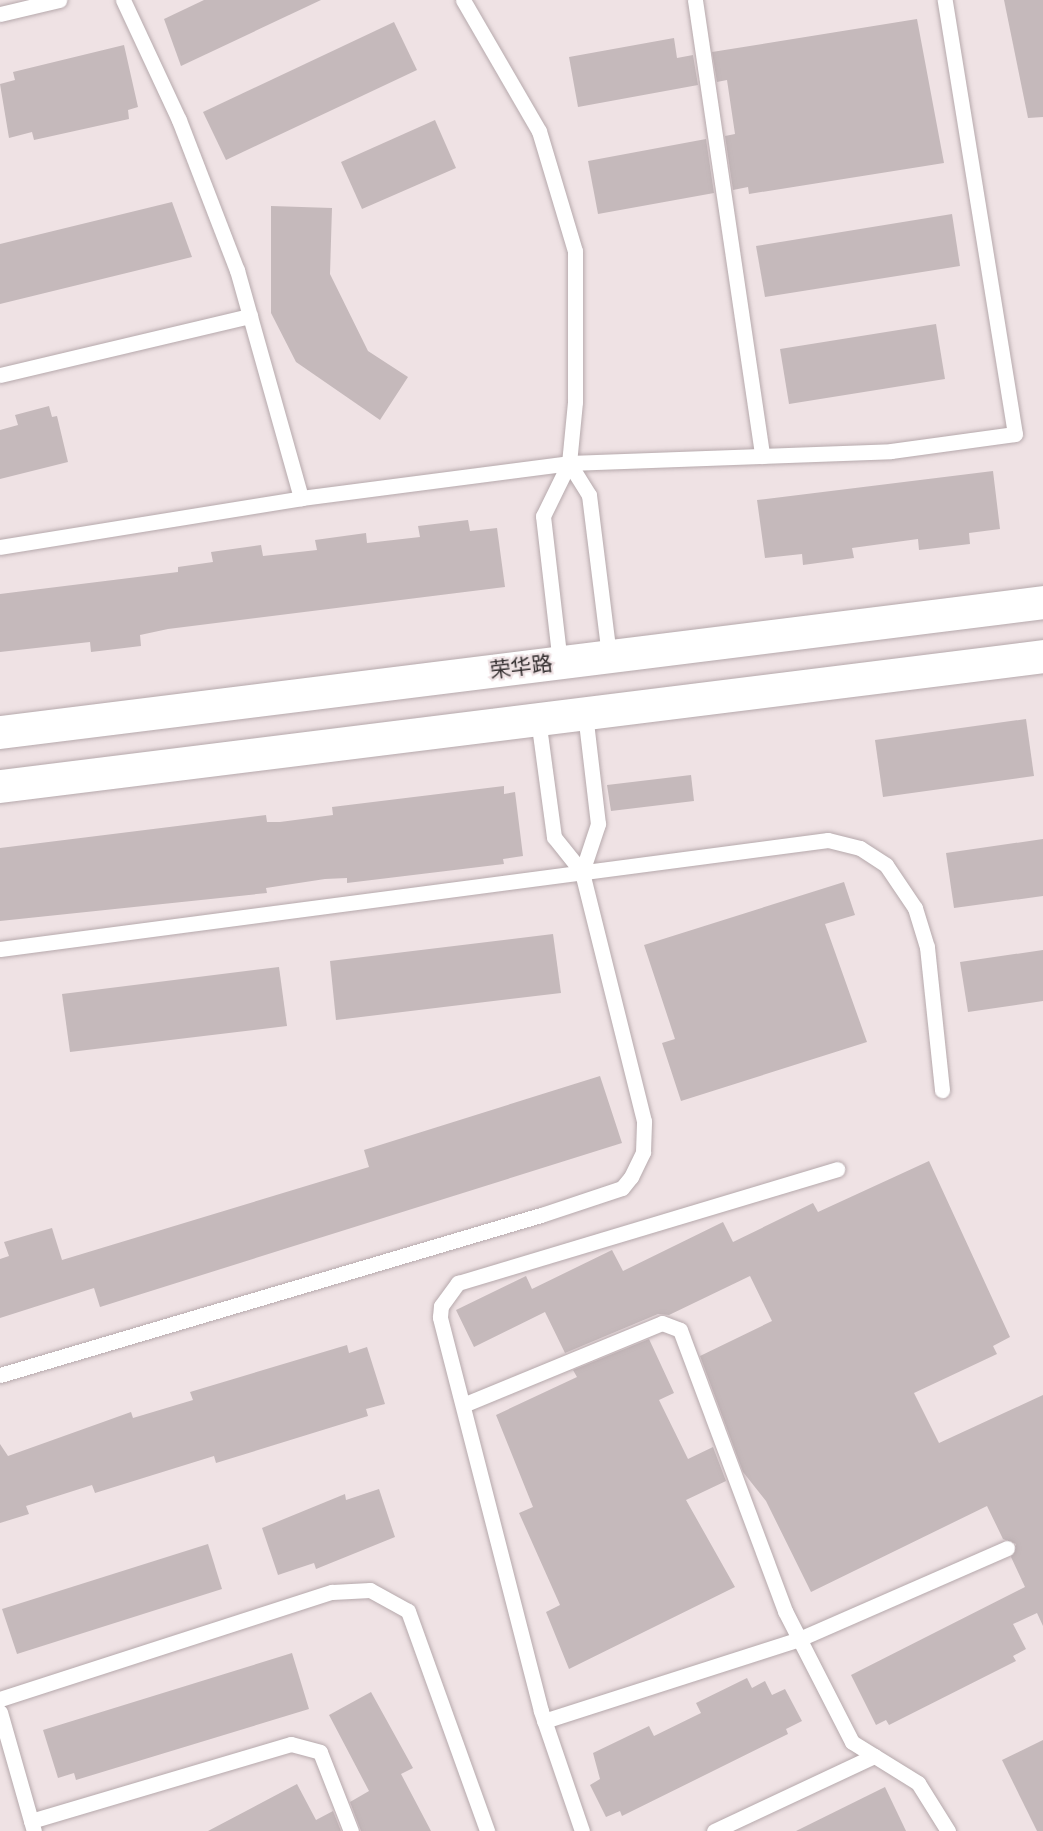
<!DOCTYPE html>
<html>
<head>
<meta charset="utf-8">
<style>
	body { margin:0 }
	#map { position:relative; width:1043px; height:1831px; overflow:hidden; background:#efe2e4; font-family:"Golos Text","Noto Sans SC",sans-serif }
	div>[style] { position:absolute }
	.building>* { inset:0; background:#c5b9bb }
	.roads { filter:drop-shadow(0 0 2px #b6a9ac) drop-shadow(0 0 2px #b6a9ac) }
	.service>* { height:15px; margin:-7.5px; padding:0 7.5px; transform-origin:7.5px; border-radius:7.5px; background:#fff }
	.tertiary>* { height:33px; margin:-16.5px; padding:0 16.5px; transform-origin:16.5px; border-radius:16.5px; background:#fff }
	span { translate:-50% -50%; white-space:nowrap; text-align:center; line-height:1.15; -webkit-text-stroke:4.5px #efe2e4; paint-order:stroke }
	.street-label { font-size:21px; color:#332e2f }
</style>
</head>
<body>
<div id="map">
	<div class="building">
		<i style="clip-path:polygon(204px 0,321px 0,181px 66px,164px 19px)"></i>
		<i style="clip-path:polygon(1004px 0,1043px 0,1043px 117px,1028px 118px)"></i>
		<i style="clip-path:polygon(917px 19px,944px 163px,749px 194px,748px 187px,733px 190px,725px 136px,735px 134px,727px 80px,717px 82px,712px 52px)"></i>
		<i style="clip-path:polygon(394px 22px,417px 70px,226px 160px,203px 112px)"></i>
		<i style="clip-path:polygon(674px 38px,677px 58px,693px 55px,698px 85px,578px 107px,569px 57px)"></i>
		<i style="clip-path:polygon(124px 45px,138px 107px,128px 110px,129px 119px,34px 140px,32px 132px,9px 138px,0 84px,15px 80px,13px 72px)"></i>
		<i style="clip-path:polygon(435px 120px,456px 168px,362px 209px,341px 162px)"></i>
		<i style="clip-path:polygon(706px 139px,714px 193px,598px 214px,588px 161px)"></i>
		<i style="clip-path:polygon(172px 202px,192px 257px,0 304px,0 244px)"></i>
		<i style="clip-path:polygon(271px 206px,332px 208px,330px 274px,368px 351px,408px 377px,380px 420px,296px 362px,271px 313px)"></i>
		<i style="clip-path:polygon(952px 214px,960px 266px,765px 297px,756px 246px)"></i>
		<i style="clip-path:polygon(936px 324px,945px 379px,789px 404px,780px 349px)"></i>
		<i style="clip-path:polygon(49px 406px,52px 417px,57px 416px,68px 462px,0 479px,0 430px,18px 425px,15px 415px)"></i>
		<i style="clip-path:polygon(993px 471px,1000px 529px,969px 533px,970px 544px,919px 550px,918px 539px,852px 548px,854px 558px,803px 565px,802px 554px,765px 558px,757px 500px)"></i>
		<i style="clip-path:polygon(468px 520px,470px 531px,497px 528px,505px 587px,168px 629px,140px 635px,141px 646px,91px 652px,90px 642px,0 652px,0 594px,178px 572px,178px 567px,213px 562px,211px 552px,261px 545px,263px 556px,317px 550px,315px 540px,366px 533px,367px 543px,420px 537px,418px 526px)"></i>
		<i style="clip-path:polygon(1026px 719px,1034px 776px,883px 797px,875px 740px)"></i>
		<i style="clip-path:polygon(691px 775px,694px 801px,611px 811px,607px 785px)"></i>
		<i style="clip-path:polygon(504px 786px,504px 794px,515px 792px,523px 856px,503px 859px,504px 864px,347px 883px,347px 878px,325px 879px,266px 888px,267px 893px,0 921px,0 848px,266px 815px,267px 822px,280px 822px,333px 815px,332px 807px)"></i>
		<i style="clip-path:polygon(1043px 839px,1043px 896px,954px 908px,946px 853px)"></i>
		<i style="clip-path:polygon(844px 882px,855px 915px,825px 924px,867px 1042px,681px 1101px,662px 1043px,675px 1039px,644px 945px)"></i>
		<i style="clip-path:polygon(553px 934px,561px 993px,336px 1020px,330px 961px)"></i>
		<i style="clip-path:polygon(1043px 950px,1043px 1001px,968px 1012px,960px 962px)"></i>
		<i style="clip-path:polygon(279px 967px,287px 1026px,70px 1052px,62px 994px)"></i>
		<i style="clip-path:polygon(600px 1076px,622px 1143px,100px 1307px,94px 1288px,0 1318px,0 1259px,9px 1256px,4px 1242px,52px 1228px,62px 1260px,369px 1167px,364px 1150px)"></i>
		<i style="clip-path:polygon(929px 1161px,1010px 1337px,993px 1346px,997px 1354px,914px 1393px,939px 1443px,1043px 1395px,1043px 1626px,1037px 1613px,1013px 1624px,1026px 1649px,1013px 1656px,1016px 1661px,889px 1725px,886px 1720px,876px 1725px,851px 1675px,1025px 1587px,1011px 1557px,1016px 1544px,1003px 1539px,987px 1506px,811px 1592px,766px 1501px,743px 1472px,700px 1356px,772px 1321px,750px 1276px,669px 1315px,658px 1314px,565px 1353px,545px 1312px,474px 1347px,456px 1310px,526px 1276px,532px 1289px,612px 1250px,623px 1271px,723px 1222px,733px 1242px,813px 1203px,818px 1212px)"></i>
		<i style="clip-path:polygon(649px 1339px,674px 1393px,659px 1400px,688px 1459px,713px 1447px,726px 1481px,686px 1500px,735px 1587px,569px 1669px,546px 1612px,560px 1605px,519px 1513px,533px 1507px,496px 1415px,577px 1377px,573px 1370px)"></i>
		<i style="clip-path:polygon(347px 1345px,349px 1353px,367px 1347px,385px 1404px,366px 1409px,368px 1416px,216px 1463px,214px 1456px,95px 1493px,92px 1485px,26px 1506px,29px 1514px,0 1523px,0 1444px,8px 1456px,131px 1412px,133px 1418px,193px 1400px,190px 1392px)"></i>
		<i style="clip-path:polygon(379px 1489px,395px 1537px,316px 1569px,314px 1563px,278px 1575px,262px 1528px,345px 1494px,346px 1500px)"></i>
		<i style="clip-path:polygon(208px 1544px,222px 1589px,17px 1654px,2px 1609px)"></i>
		<i style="clip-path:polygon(292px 1653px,309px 1709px,76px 1780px,74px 1773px,58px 1778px,43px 1730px)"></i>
		<i style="clip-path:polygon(747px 1678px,752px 1688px,765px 1681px,772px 1695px,785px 1689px,802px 1721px,786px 1729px,788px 1734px,622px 1816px,620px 1811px,606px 1817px,590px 1785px,600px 1779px,593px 1753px,649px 1726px,654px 1736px,701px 1713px,696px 1703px)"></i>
		<i style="clip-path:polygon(371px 1692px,413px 1768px,401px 1774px,431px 1831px,361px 1831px,350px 1802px,369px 1791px,329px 1715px)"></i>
		<i style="clip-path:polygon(1043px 1740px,1043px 1831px,1037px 1831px,1002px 1760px)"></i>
		<i style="clip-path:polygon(297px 1784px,316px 1820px,333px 1811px,341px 1831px,208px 1831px)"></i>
		<i style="clip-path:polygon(885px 1787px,906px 1831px,796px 1831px)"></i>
	</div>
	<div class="roads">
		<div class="service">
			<i style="left:123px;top:0;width:132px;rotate:65deg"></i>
			<i style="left:179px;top:120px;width:161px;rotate:68.9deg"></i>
			<i style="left:237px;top:270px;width:237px;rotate:74.3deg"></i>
			<i style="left:463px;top:0;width:151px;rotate:59.9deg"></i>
			<i style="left:539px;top:131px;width:125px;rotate:73.3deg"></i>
			<i style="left:575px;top:251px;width:151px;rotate:90deg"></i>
			<i style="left:575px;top:402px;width:61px;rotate:95.6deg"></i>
			<i style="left:569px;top:463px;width:59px;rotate:116.1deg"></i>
			<i style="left:543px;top:516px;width:147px;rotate:83.4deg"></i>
			<i style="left:695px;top:0;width:461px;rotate:81.6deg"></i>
			<i style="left:0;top:14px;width:61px;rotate:-13.3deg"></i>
			<i style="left:0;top:375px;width:257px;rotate:-13.3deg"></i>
			<i style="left:569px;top:463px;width:38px;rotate:58deg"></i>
			<i style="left:589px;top:495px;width:162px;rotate:82.9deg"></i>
			<i style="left:0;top:547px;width:305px;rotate:-9.2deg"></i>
			<i style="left:301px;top:498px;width:270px;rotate:-7.4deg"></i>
			<i style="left:569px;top:463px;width:322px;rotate:-2.1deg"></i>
			<i style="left:891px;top:451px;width:125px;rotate:-7.8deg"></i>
			<i style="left:1015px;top:434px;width:440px;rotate:-99.2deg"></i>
			<i style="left:582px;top:872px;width:51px;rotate:-71.6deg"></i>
			<i style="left:598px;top:824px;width:112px;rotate:-96.7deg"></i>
			<i style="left:0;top:949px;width:835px;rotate:-7.5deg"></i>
			<i style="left:828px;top:840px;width:33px;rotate:14deg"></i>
			<i style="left:860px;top:848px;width:31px;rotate:33deg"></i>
			<i style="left:886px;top:865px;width:52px;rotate:56deg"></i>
			<i style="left:915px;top:908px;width:41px;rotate:72.9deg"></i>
			<i style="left:927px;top:947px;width:144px;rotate:84deg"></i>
			<i style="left:0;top:1375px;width:564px;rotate:-16.48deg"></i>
			<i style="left:541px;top:1215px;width:85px;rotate:-18.4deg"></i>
			<i style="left:622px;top:1188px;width:14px;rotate:-51deg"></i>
			<i style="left:631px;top:1177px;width:28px;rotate:-64deg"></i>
			<i style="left:643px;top:1152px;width:31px;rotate:-88deg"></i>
			<i style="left:644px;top:1121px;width:257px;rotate:-104deg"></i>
			<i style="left:582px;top:872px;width:45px;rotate:-128.7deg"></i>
			<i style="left:554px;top:837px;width:119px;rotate:-97.7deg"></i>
			<i style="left:463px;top:1405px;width:215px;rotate:-22.4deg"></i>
			<i style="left:662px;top:1323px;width:19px;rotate:21deg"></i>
			<i style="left:680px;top:1330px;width:300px;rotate:69.5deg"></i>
			<i style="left:785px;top:1611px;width:147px;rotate:62.9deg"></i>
			<i style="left:852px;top:1742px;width:78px;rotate:31.8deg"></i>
			<i style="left:918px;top:1783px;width:57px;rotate:58deg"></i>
			<i style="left:0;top:1699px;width:349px;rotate:-17.9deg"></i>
			<i style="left:332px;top:1592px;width:38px;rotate:-3deg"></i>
			<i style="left:370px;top:1590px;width:43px;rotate:28.9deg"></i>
			<i style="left:408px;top:1611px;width:234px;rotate:70.2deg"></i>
			<i style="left:0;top:1712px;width:124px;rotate:74.1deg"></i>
			<i style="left:544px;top:1721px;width:268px;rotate:-17.8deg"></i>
			<i style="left:799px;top:1639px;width:227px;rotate:-23.6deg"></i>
			<i style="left:31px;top:1821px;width:271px;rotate:-16.5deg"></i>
			<i style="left:291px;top:1744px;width:30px;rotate:15deg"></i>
			<i style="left:320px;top:1752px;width:85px;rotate:68.6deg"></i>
			<i style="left:582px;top:1831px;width:127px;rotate:-108.9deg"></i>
			<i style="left:541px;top:1711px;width:407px;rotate:-104.4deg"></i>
			<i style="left:440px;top:1317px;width:11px;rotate:-85deg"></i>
			<i style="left:441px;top:1306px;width:29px;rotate:-54deg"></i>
			<i style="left:458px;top:1283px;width:396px;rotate:-16.7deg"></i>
			<i style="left:714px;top:1831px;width:177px;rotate:-25.1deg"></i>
		</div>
		<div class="tertiary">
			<i style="left:0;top:732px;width:1051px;rotate:-7.1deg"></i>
			<i style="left:0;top:786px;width:1051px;rotate:-7.1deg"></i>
		</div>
	</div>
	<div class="street-label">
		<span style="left:521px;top:666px;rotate:-7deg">荣华路</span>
	</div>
</div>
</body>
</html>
